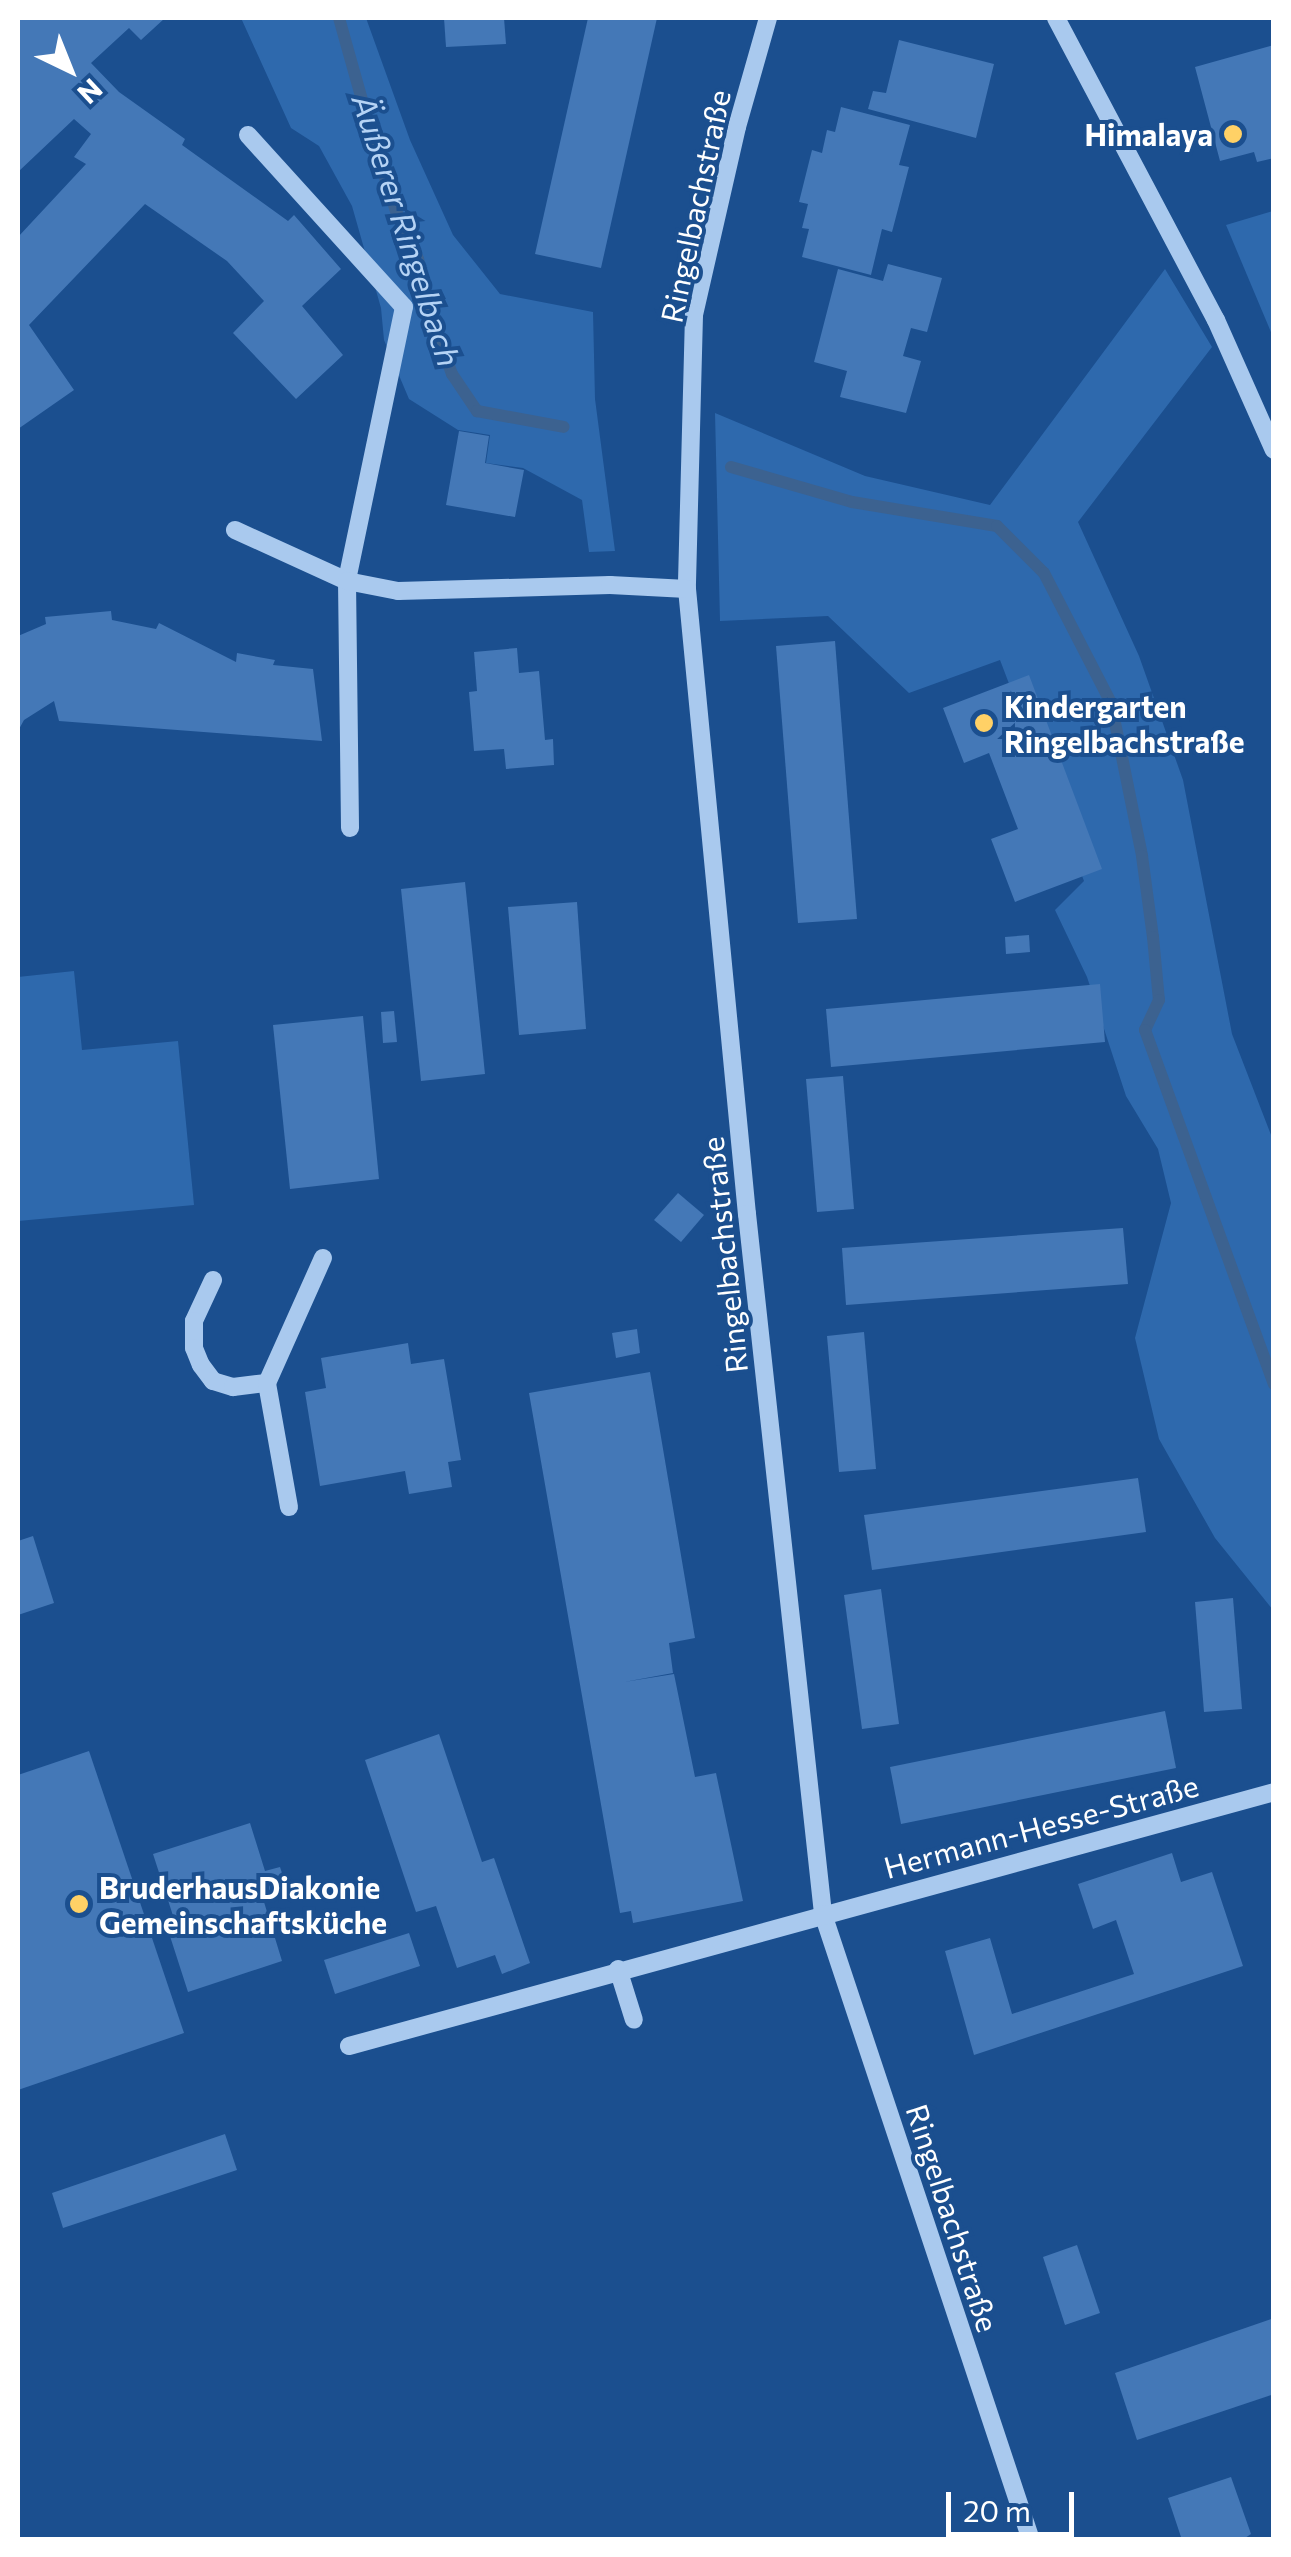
<!DOCTYPE html>
<html>
<head>
<meta charset="utf-8">
<style>
	body { margin:0 }
	#map { position:relative; width:1291px; height:2557px; overflow:hidden; background:#1b4f8f; font-family:Commissioner,sans-serif }
	div>[style] { position:absolute }
	.green>* { inset:0; background:#2e69ad }
	.stream>* { height:12px; margin:-6px; padding:0 6px; transform-origin:6px; border-radius:6px; background:#3c6290 }
	.building>* { inset:0; background:#4478b7 }
	.minor>* { height:18px; margin:-9px; padding:0 9px; transform-origin:9px; border-radius:9px; background:#a9c9ee }
	.dots>* { width:28px; height:28px; translate:-50% -50%; box-sizing:border-box; border:5px solid #1b4f8f; border-radius:50% }
	span { translate:-50% -50%; white-space:nowrap; text-align:center; line-height:1.15; -webkit-text-stroke:8px #1b4f8f; paint-order:stroke }
	.poi-label { font-size:30px; color:#fff; font-weight:700 }
	.right { translate:-100% -50%; text-align:right }
	.left { translate:0 -50%; text-align:left }
	.street-label { font-size:30px; color:#fff }
	.water-label { font-size:32px; color:#b5d3f5; font-style:italic }
	.frame { position:absolute; inset:0; border:20px solid #fff; pointer-events:none }
	.north { position:absolute; left:20px; top:20px; width:100px; height:100px; -webkit-text-stroke:8px #1b4f8f; paint-order:stroke; rotate:137deg; font-size:28px; font-weight:700; line-height:40px; text-align:center; color:#fff }
	.north::after { content:''; display:block; margin:auto; width:35px; height:45px; background:#fff; clip-path:polygon(50% 0,100% 100%,50% 72%,0 100%) }
	.scale { position:absolute; left:946px; top:2492px; width:128px; height:45px; box-sizing:border-box; border:5px solid #fff; border-top:0; padding-left:12px; font-size:30px; line-height:35px; white-space:nowrap; color:#fff; -webkit-text-stroke:8px #1b4f8f; paint-order:stroke }
</style>
</head>
<body>
<div id="map">
	<div class="green">
		<i style="clip-path:polygon(241px 18px,366px 18px,410px 140px,453px 235px,500px 294px,593px 312px,595px 399px,615px 551px,589px 552px,582px 500px,523px 468px,486px 463px,490px 435px,458px 430px,409px 399px,384px 340px,381px 308px,352px 206px,319px 146px,291px 128px)"></i>
		<i style="clip-path:polygon(1273px 211px,1274px 211px,1273px 337px,1226px 225px)"></i>
		<i style="clip-path:polygon(1165px 269px,1212px 347px,1078px 522px,1139px 656px,1183px 780px,1232px 1034px,1273px 1140px,1273px 1610px,1215px 1538px,1159px 1439px,1135px 1338px,1171px 1203px,1158px 1149px,1126px 1096px,1087px 977px,1055px 910px,1084px 881px,1000px 660px,909px 693px,828px 616px,720px 621px,715px 413px,865px 476px,990px 505px)"></i>
		<i style="clip-path:polygon(74px 971px,82px 1050px,178px 1041px,194px 1205px,18px 1221px,18px 977px)"></i>
	</div>
	<div class="stream">
		<i style="left:339px;top:18px;width:140px;rotate:74.3deg"></i>
		<i style="left:377px;top:153px;width:61px;rotate:71.9deg"></i>
		<i style="left:396px;top:211px;width:53px;rotate:65.4deg"></i>
		<i style="left:418px;top:259px;width:59px;rotate:77.4deg"></i>
		<i style="left:431px;top:317px;width:61px;rotate:69.8deg"></i>
		<i style="left:452px;top:374px;width:45px;rotate:56deg"></i>
		<i style="left:477px;top:411px;width:88px;rotate:10.4deg"></i>
		<i style="left:731px;top:467px;width:126px;rotate:16.1deg"></i>
		<i style="left:852px;top:502px;width:147px;rotate:9.4deg"></i>
		<i style="left:997px;top:526px;width:66px;rotate:45deg"></i>
		<i style="left:1044px;top:573px;width:146px;rotate:62.7deg"></i>
		<i style="left:1111px;top:703px;width:156px;rotate:78.5deg"></i>
		<i style="left:1142px;top:856px;width:82px;rotate:82.3deg"></i>
		<i style="left:1153px;top:937px;width:63px;rotate:84.6deg"></i>
		<i style="left:1159px;top:1000px;width:33px;rotate:115deg"></i>
		<i style="left:1145px;top:1030px;width:377px;rotate:70deg"></i>
	</div>
	<div class="building">
		<i style="clip-path:polygon(18px 18px,165px 18px,141px 40px,129px 28px,91px 63px,119px 92px,185px 139px,182px 145px,288px 221px,294px 215px,341px 269px,302px 306px,343px 355px,296px 399px,233px 333px,264px 301px,227px 261px,145px 204px,29px 325px,74px 390px,18px 429px,18px 237px,86px 164px,74px 157px,91px 134px,74px 119px,18px 172px)"></i>
		<i style="clip-path:polygon(444px 18px,504px 18px,506px 44px,446px 47px)"></i>
		<i style="clip-path:polygon(588px 18px,657px 18px,601px 268px,535px 254px)"></i>
		<i style="clip-path:polygon(899px 40px,994px 64px,976px 138px,868px 109px,873px 91px,886px 93px)"></i>
		<i style="clip-path:polygon(1274px 45px,1274px 158px,1257px 162px,1254px 152px,1220px 161px,1195px 67px)"></i>
		<i style="clip-path:polygon(841px 107px,910px 125px,899px 165px,909px 167px,892px 232px,882px 229px,871px 275px,802px 257px,809px 229px,802px 228px,808px 204px,799px 202px,812px 150px,822px 153px,827px 130px,835px 132px)"></i>
		<i style="clip-path:polygon(888px 264px,942px 278px,927px 332px,911px 328px,903px 356px,921px 361px,906px 413px,840px 397px,847px 371px,814px 362px,838px 269px,883px 281px)"></i>
		<i style="clip-path:polygon(459px 431px,489px 436px,485px 463px,524px 470px,515px 517px,446px 505px)"></i>
		<i style="clip-path:polygon(111px 611px,112px 620px,156px 629px,159px 623px,236px 662px,237px 653px,275px 660px,273px 665px,313px 669px,322px 741px,59px 721px,54px 701px,24px 720px,18px 731px,18px 636px,46px 624px,45px 617px)"></i>
		<i style="clip-path:polygon(835px 641px,857px 919px,798px 923px,776px 646px)"></i>
		<i style="clip-path:polygon(517px 648px,519px 673px,539px 671px,545px 740px,553px 739px,554px 765px,506px 769px,504px 749px,474px 751px,469px 692px,477px 691px,474px 652px)"></i>
		<i style="clip-path:polygon(1029px 675px,1102px 869px,1015px 902px,991px 839px,1018px 829px,989px 753px,964px 763px,943px 708px)"></i>
		<i style="clip-path:polygon(465px 882px,485px 1074px,421px 1081px,401px 889px)"></i>
		<i style="clip-path:polygon(577px 902px,586px 1029px,519px 1035px,508px 907px)"></i>
		<i style="clip-path:polygon(1029px 935px,1030px 952px,1006px 954px,1005px 937px)"></i>
		<i style="clip-path:polygon(1100px 984px,1105px 1042px,831px 1067px,826px 1009px)"></i>
		<i style="clip-path:polygon(394px 1011px,397px 1042px,383px 1043px,381px 1012px)"></i>
		<i style="clip-path:polygon(363px 1016px,379px 1179px,290px 1189px,273px 1025px)"></i>
		<i style="clip-path:polygon(843px 1076px,854px 1209px,817px 1212px,806px 1079px)"></i>
		<i style="clip-path:polygon(678px 1193px,704px 1215px,681px 1242px,654px 1220px)"></i>
		<i style="clip-path:polygon(1123px 1228px,1128px 1284px,846px 1305px,842px 1248px)"></i>
		<i style="clip-path:polygon(637px 1329px,640px 1353px,616px 1358px,612px 1333px)"></i>
		<i style="clip-path:polygon(864px 1332px,876px 1469px,839px 1472px,827px 1336px)"></i>
		<i style="clip-path:polygon(408px 1343px,411px 1364px,444px 1359px,461px 1460px,448px 1462px,452px 1487px,409px 1494px,405px 1471px,320px 1486px,305px 1392px,326px 1388px,321px 1358px)"></i>
		<i style="clip-path:polygon(650px 1372px,695px 1638px,669px 1643px,673px 1673px,624px 1682px,674px 1674px,695px 1777px,716px 1773px,743px 1901px,633px 1923px,631px 1911px,620px 1913px,529px 1393px)"></i>
		<i style="clip-path:polygon(1138px 1478px,1146px 1532px,872px 1570px,864px 1515px)"></i>
		<i style="clip-path:polygon(33px 1536px,54px 1603px,18px 1615px,18px 1541px)"></i>
		<i style="clip-path:polygon(881px 1589px,899px 1724px,862px 1729px,844px 1595px)"></i>
		<i style="clip-path:polygon(1233px 1598px,1242px 1709px,1204px 1712px,1195px 1602px)"></i>
		<i style="clip-path:polygon(1165px 1711px,1176px 1768px,901px 1824px,890px 1767px)"></i>
		<i style="clip-path:polygon(439px 1734px,482px 1862px,494px 1858px,530px 1963px,502px 1974px,495px 1955px,457px 1968px,436px 1906px,416px 1912px,365px 1760px)"></i>
		<i style="clip-path:polygon(89px 1751px,184px 2033px,18px 2090px,18px 1775px)"></i>
		<i style="clip-path:polygon(250px 1823px,265px 1871px,280px 1867px,289px 1894px,264px 1902px,282px 1961px,188px 1992px,168px 1930px,177px 1928px,153px 1854px)"></i>
		<i style="clip-path:polygon(1172px 1853px,1181px 1882px,1212px 1872px,1243px 1966px,974px 2055px,945px 1951px,990px 1938px,1012px 2014px,1134px 1974px,1116px 1920px,1093px 1929px,1078px 1884px)"></i>
		<i style="clip-path:polygon(409px 1933px,420px 1966px,335px 1994px,324px 1960px)"></i>
		<i style="clip-path:polygon(225px 2134px,237px 2170px,63px 2228px,52px 2193px)"></i>
		<i style="clip-path:polygon(1077px 2245px,1100px 2313px,1065px 2325px,1043px 2257px)"></i>
		<i style="clip-path:polygon(1274px 2318px,1274px 2394px,1137px 2440px,1115px 2373px)"></i>
		<i style="clip-path:polygon(1231px 2477px,1251px 2534px,1242px 2540px,1182px 2540px,1168px 2498px)"></i>
	</div>
	<div class="minor">
		<i style="left:768px;top:18px;width:113px;rotate:105.9deg"></i>
		<i style="left:737px;top:127px;width:193px;rotate:102.9deg"></i>
		<i style="left:694px;top:315px;width:274px;rotate:91.5deg"></i>
		<i style="left:687px;top:589px;width:628px;rotate:84.52deg"></i>
		<i style="left:747px;top:1214px;width:704px;rotate:83.8deg"></i>
		<i style="left:823px;top:1914px;width:660px;rotate:71.62deg"></i>
		<i style="left:1056px;top:18px;width:342px;rotate:62.1deg"></i>
		<i style="left:1216px;top:320px;width:142px;rotate:66deg"></i>
		<i style="left:248px;top:135px;width:232px;rotate:47.8deg"></i>
		<i style="left:404px;top:307px;width:280px;rotate:101.8deg"></i>
		<i style="left:347px;top:581px;width:247px;rotate:89.3deg"></i>
		<i style="left:235px;top:530px;width:123px;rotate:24.5deg"></i>
		<i style="left:347px;top:581px;width:52px;rotate:11.1deg"></i>
		<i style="left:398px;top:591px;width:212px;rotate:-1.6deg"></i>
		<i style="left:610px;top:585px;width:77px;rotate:3deg"></i>
		<i style="left:213px;top:1280px;width:45px;rotate:114.9deg"></i>
		<i style="left:194px;top:1321px;width:27px;rotate:90deg"></i>
		<i style="left:194px;top:1348px;width:18px;rotate:68deg"></i>
		<i style="left:201px;top:1365px;width:20px;rotate:53deg"></i>
		<i style="left:213px;top:1381px;width:21px;rotate:17deg"></i>
		<i style="left:233px;top:1387px;width:34px;rotate:-7deg"></i>
		<i style="left:289px;top:1507px;width:126px;rotate:-100.1deg"></i>
		<i style="left:267px;top:1383px;width:137px;rotate:-65.9deg"></i>
		<i style="left:618px;top:1969px;width:53px;rotate:72.6deg"></i>
		<i style="left:349px;top:2046px;width:959px;rotate:-15.35deg"></i>
	</div>
	<div class="dots">
		<i style="left:1233px;top:134px;background:#ffd166"></i>
		<i style="left:984px;top:723px;background:#ffd166"></i>
		<i style="left:79px;top:1904px;background:#ffd166"></i>
	</div>
	<div class="poi-label">
		<span class="right" style="left:1213px;top:134px">Himalaya</span>
		<span class="left" style="left:1004px;top:723px">Kindergarten<br>Ringelbachstraße</span>
		<span class="left" style="left:99px;top:1904px">BruderhausDiakonie<br>Gemeinschaftsküche</span>
	</div>
	<div class="street-label">
		<span style="left:695px;top:206px;rotate:-78deg">Ringelbachstraße</span>
		<span style="left:724px;top:1255px;rotate:-96deg">Ringelbachstraße</span>
		<span style="left:1041px;top:1826px;rotate:-15deg">Hermann-Hesse-Straße</span>
		<span style="left:953px;top:2218px;rotate:72deg">Ringelbachstraße</span>
	</div>
	<div class="water-label">
		<span style="left:407px;top:230px;rotate:72deg">Äußerer Ringelbach</span>
	</div>
	<div class="frame"></div>
	<div class="north">N</div>
	<div class="scale">20 m</div>
</div>
</body>
</html>
